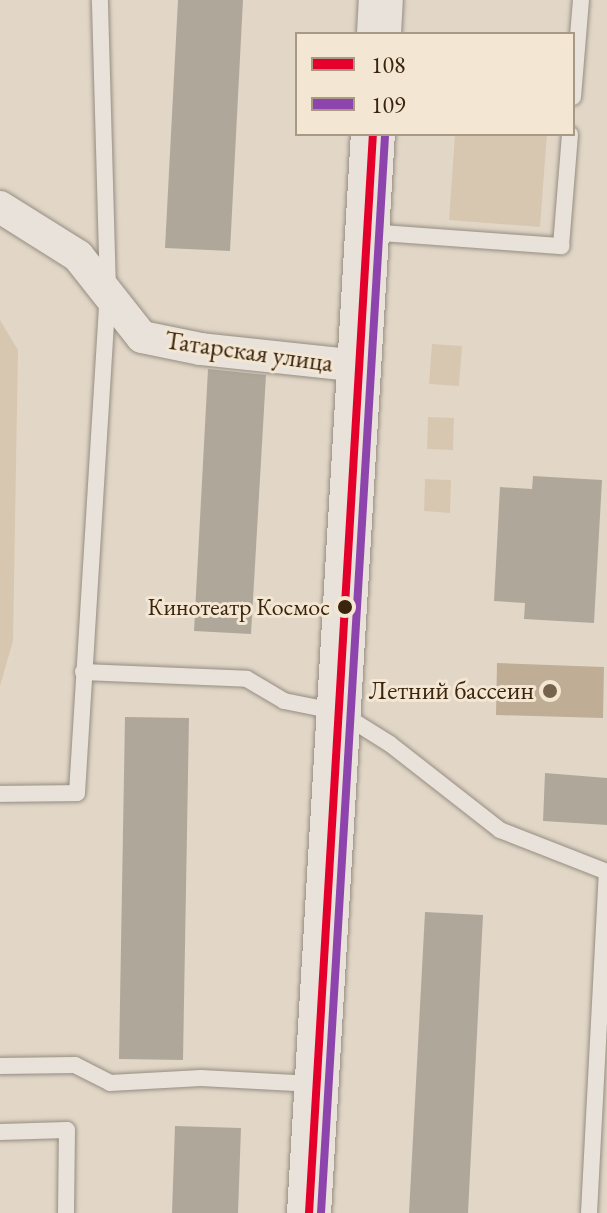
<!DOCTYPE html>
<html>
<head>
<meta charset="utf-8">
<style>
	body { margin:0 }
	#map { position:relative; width:607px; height:1213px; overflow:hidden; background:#e2d7c7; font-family:"EB Garamond",serif }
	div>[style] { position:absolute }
	.green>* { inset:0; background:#d8c7b0 }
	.water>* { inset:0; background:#bfad95 }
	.building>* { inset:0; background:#b0a79b }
	.roads { filter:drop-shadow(0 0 2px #968d81) drop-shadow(0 0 2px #968d81) }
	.lane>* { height:16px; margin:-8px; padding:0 8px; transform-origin:8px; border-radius:8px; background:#e8e2da }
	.street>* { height:32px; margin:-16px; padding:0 16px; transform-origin:16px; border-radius:16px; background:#e8e2da }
	.secondary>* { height:44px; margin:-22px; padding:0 22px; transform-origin:22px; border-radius:22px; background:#e8e2da }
	.bus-1>* { height:8px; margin:-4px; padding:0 4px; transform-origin:4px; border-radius:4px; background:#e4002b }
	.bus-2>* { height:8px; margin:-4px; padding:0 4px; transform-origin:4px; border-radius:4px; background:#8e44ad }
	.dots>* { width:22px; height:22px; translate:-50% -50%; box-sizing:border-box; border:4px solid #f3e6d3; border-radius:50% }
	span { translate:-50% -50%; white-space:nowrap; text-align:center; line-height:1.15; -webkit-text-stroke:6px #f3e6d3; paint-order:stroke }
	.bus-label { font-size:24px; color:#3a240d }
	.right { translate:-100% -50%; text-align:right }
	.street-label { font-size:26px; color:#3a240d }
	.poi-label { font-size:26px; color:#3a240d }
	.legend { position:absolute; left:295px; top:32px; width:280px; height:104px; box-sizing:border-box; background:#f3e6d3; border:2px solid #a99884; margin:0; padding:10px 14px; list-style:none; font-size:24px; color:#3a240d }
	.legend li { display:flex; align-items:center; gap:16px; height:40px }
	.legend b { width:40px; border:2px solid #a99884 }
</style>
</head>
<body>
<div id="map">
	<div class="green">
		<i style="clip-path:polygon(455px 134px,547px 134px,540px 227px,449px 220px)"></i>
		<i style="clip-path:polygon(0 320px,18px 350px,13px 641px,0 686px)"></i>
		<i style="clip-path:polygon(432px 344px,462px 346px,459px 386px,429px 384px)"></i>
		<i style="clip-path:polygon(428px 417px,454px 418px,453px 450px,427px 449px)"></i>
		<i style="clip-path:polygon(425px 479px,451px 480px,450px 513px,424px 511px)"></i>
	</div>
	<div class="water">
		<i style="clip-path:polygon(497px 663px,604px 667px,603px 718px,496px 715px)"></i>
	</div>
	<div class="building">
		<i style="clip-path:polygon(178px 0,243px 0,230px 251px,165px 248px)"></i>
		<i style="clip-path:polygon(208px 369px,266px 375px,251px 634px,194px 631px)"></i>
		<i style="clip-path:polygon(533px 476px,602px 480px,594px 623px,524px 619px,525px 603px,494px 601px,500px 487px,532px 489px)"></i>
		<i style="clip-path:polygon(125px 717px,189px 718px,183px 1060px,119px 1059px)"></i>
		<i style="clip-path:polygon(545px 773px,607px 778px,607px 825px,543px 821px)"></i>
		<i style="clip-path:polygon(425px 912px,483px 915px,468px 1213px,409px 1213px)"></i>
		<i style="clip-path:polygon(175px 1126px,241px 1128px,238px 1213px,172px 1213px)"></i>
	</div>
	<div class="roads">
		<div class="lane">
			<i style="left:573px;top:97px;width:97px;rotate:-85.3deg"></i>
			<i style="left:369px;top:232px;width:193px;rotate:4.2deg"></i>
			<i style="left:561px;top:246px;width:112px;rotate:-85.4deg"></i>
			<i style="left:83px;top:672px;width:164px;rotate:2.4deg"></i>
			<i style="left:247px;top:679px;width:43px;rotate:30.7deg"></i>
			<i style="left:284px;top:701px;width:56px;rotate:11.3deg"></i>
			<i style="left:339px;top:712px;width:60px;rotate:32.1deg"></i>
			<i style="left:390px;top:744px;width:140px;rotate:38deg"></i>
			<i style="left:500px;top:830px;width:115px;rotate:21.4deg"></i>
			<i style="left:0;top:794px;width:77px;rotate:-0.7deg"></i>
			<i style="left:77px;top:793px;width:503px;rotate:-86.47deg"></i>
			<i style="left:108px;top:291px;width:291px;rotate:-91.6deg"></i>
			<i style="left:0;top:1066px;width:75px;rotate:-0.8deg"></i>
			<i style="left:75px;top:1065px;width:39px;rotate:27deg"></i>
			<i style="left:110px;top:1083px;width:91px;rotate:-3.1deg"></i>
			<i style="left:201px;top:1078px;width:113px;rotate:3deg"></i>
			<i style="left:0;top:1132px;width:67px;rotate:-1.7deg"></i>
			<i style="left:67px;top:1130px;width:83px;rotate:90.7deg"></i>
			<i style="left:589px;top:1213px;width:341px;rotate:-87deg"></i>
		</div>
		<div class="street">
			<i style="left:0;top:207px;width:92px;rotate:32.1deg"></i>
			<i style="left:78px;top:256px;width:103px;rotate:51.7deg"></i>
			<i style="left:142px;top:337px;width:60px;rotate:11.5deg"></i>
			<i style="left:201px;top:349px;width:159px;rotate:6.1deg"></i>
		</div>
		<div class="secondary">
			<i style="left:379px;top:34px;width:34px;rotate:-87deg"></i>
			<i style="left:309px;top:1213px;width:1081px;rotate:-86.61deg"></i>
		</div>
	</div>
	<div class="bus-1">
		<i style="left:309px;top:1213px;width:1081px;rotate:-86.61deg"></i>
	</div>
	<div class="bus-2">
		<i style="left:321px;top:1213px;width:1080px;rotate:-86.6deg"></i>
	</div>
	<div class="dots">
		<i style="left:345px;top:607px;background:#3a240d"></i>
		<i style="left:550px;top:691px;background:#75634e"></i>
	</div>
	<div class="bus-label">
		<span class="right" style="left:330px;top:607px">Кинотеатр Космос</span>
	</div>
	<div class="street-label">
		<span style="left:249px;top:352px;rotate:8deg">Татарская улица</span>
	</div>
	<div class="poi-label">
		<span class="right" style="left:534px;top:691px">Летний бассеин</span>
	</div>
	<ul class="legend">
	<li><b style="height:10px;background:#e4002b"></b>108</li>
	<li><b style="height:10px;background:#8e44ad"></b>109</li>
	</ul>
</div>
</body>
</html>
